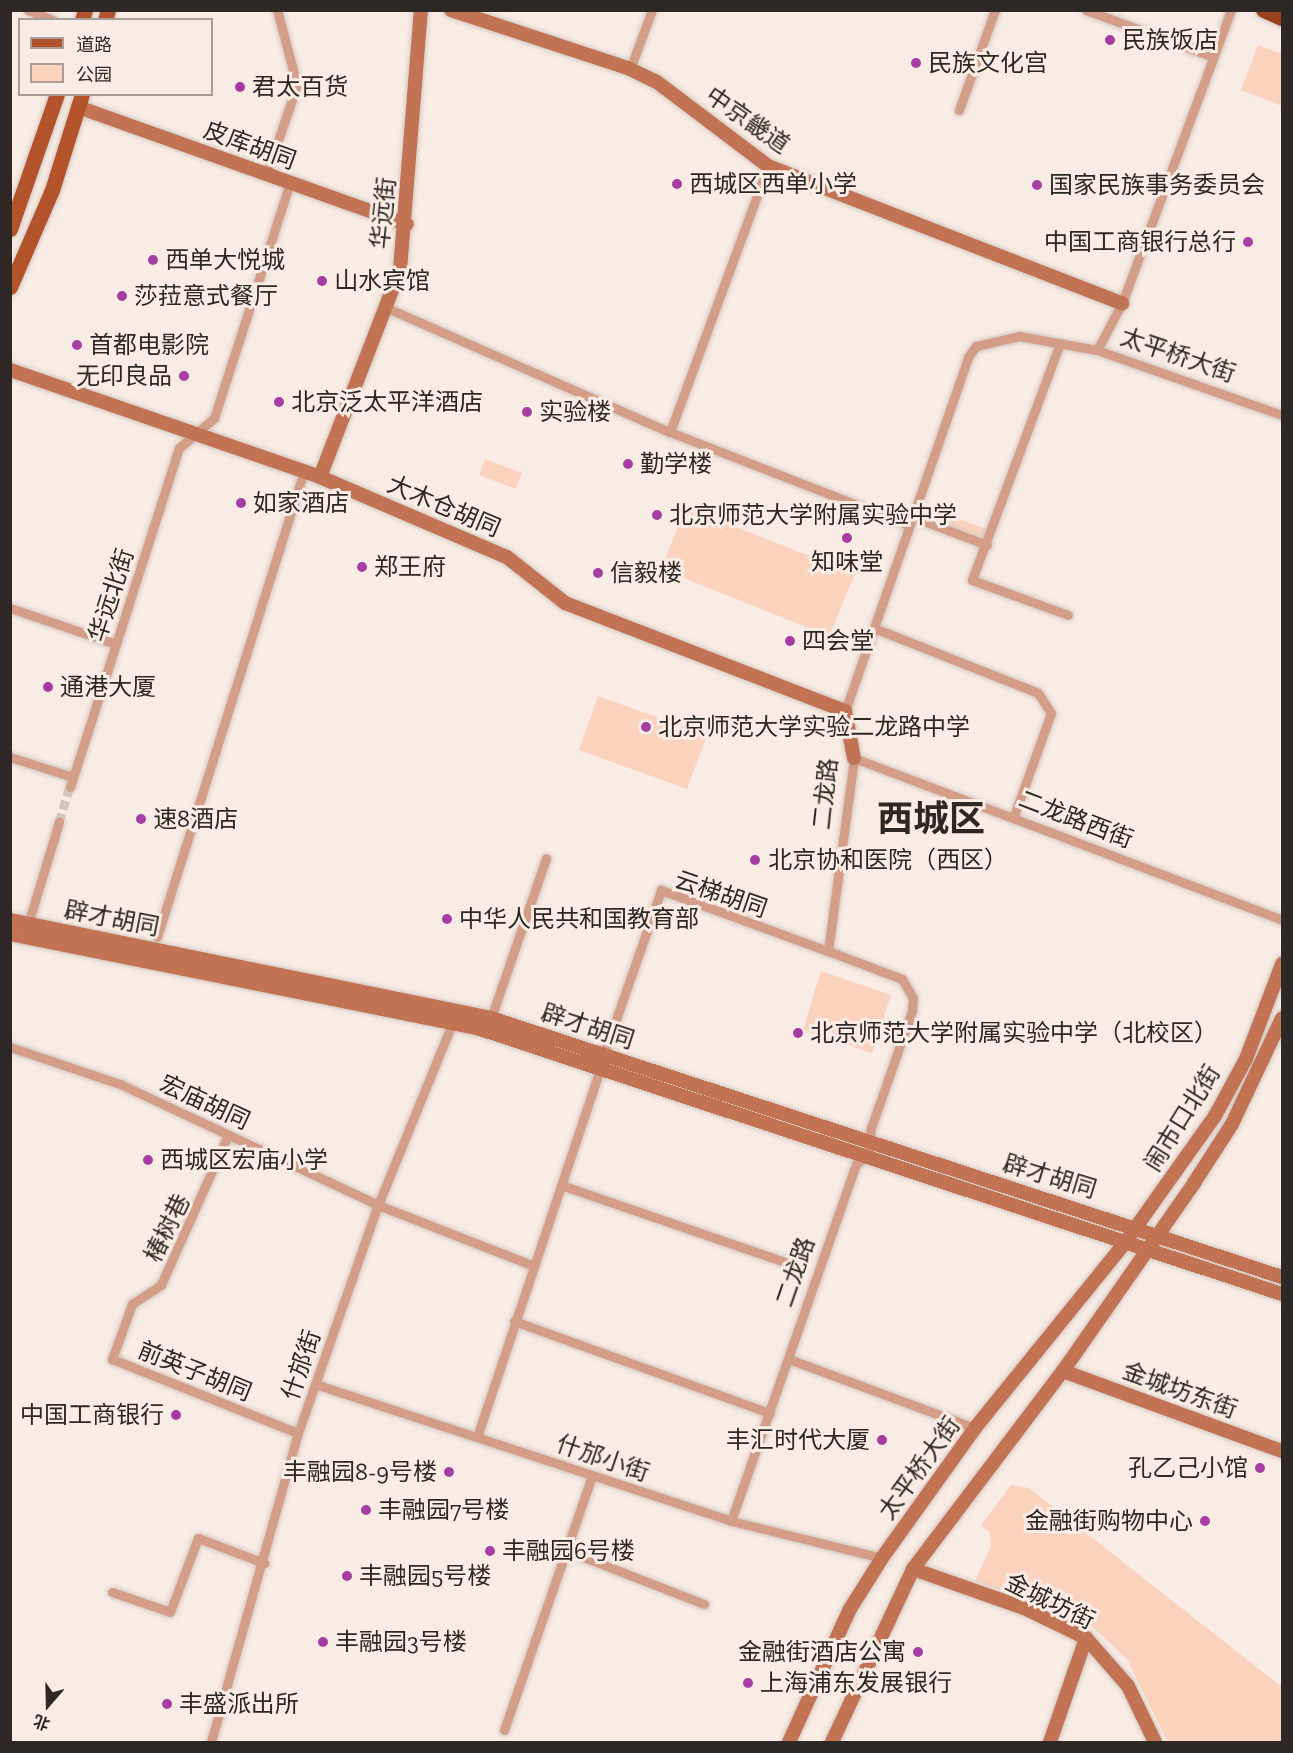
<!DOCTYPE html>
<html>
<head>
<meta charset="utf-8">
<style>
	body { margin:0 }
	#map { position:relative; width:1293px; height:1753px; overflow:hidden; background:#f9ece5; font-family:"Zilla Slab","Noto Sans SC",serif }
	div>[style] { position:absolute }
	.green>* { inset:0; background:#fad2bd }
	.street-tunnel>* { height:9px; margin-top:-4.5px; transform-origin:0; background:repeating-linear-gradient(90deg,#d0c5bf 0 9px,transparent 0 13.5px) }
	.roads { filter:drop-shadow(0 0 2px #d4c9c2) drop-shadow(0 0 2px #d4c9c2) }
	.street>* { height:9px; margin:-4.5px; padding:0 4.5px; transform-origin:4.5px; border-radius:4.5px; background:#d39d88 }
	.secondary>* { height:14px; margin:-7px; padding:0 7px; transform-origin:7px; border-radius:7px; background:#c17354 }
	.primary>* { height:15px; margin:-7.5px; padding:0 7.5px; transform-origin:7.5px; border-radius:7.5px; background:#b2532b }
	.highway>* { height:16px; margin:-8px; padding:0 8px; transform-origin:8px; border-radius:8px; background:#98411a }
	.dots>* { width:16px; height:16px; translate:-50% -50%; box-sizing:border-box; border:3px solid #f9ece5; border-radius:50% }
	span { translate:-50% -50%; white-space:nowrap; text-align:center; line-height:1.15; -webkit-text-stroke:6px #f9ece5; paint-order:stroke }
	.poi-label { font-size:24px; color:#2d2825 }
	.left { translate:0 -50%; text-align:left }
	.right { translate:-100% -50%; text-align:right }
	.street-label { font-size:24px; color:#2d2825 }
	.town-label { font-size:36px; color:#2d2825; font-weight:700 }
	.frame { position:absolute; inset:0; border:12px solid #2d2825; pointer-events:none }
	.legend { position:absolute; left:18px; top:18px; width:195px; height:78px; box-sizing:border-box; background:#f9ece5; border:2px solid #a79e98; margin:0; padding:8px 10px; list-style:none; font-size:18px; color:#2d2825 }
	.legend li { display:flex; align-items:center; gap:12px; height:30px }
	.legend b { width:30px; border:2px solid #a79e98 }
	.north { position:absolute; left:18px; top:1675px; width:60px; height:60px; -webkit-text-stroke:4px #f9ece5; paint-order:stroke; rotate:200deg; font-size:16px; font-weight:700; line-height:24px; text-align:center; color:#2d2825 }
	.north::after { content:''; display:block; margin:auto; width:21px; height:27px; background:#2d2825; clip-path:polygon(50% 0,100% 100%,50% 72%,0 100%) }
</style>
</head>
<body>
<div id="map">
	<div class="green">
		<i style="clip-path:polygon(1258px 45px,1282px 54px,1282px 106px,1241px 90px)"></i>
		<i style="clip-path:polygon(485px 459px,522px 473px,516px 489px,479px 475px)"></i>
		<i style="clip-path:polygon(921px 505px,989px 530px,986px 539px,918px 514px)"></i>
		<i style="clip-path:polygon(686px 507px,855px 574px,829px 636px,661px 569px)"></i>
		<i style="clip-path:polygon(598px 696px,707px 735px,687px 789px,579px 750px)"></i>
		<i style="clip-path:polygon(821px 971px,891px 995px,872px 1053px,803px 1030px)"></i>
		<i style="clip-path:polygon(1011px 1485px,1029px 1488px,1282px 1687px,1282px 1742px,1168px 1742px,1127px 1659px,1087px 1622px,975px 1581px,991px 1546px,990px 1533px,981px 1525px)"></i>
	</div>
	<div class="street-tunnel">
		<i style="left:59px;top:822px;width:37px;rotate:-73deg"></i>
	</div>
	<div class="roads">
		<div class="street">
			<i style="left:28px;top:10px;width:27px;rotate:22deg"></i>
			<i style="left:1086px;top:10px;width:136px;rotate:20.2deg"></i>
			<i style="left:1231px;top:10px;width:313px;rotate:110.4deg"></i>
			<i style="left:1122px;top:303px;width:53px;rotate:118deg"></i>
			<i style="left:1097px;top:350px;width:196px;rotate:19.4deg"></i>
			<i style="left:630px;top:69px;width:63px;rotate:-69.6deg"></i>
			<i style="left:959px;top:110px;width:106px;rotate:-70.2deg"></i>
			<i style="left:266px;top:175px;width:95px;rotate:-71deg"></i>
			<i style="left:297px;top:85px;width:78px;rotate:-104.9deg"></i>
			<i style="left:387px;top:308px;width:309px;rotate:23.7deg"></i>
			<i style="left:670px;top:432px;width:256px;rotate:21.3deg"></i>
			<i style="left:1060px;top:343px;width:253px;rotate:110.4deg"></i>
			<i style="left:972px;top:580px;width:102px;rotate:20deg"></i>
			<i style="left:670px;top:432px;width:283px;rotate:-69.8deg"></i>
			<i style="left:913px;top:517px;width:79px;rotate:20.7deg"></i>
			<i style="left:10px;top:608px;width:112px;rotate:18.8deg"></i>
			<i style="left:874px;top:628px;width:176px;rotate:21.6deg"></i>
			<i style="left:1038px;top:693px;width:24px;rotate:57deg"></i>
			<i style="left:1051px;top:713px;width:109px;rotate:109.8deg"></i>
			<i style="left:845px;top:711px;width:375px;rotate:-70.8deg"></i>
			<i style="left:968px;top:357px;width:14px;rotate:-54deg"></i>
			<i style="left:976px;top:346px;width:44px;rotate:-13.1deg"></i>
			<i style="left:1019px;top:336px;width:79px;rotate:10.2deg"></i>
			<i style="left:10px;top:757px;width:66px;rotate:17.6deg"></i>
			<i style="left:70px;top:787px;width:356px;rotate:-72.2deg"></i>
			<i style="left:179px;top:448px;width:46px;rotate:-40.6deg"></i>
			<i style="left:214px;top:418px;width:247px;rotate:-72.1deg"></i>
			<i style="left:28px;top:924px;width:107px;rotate:-73.1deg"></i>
			<i style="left:157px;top:937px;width:486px;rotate:-72.5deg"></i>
			<i style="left:491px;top:1018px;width:169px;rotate:-71deg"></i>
			<i style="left:10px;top:1047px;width:116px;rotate:18.6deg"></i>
			<i style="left:120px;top:1084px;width:285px;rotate:25.1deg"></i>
			<i style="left:378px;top:1205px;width:165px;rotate:21.3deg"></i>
			<i style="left:604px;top:1054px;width:174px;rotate:-70.8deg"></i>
			<i style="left:661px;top:890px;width:178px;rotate:20.1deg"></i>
			<i style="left:228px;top:1135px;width:164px;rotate:114.1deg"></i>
			<i style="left:161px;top:1285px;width:35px;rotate:147deg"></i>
			<i style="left:132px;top:1304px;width:59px;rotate:110deg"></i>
			<i style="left:112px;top:1359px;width:200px;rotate:21.7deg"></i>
			<i style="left:561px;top:1185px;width:252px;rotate:19deg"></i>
			<i style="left:514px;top:1321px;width:272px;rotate:19.8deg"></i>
			<i style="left:789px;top:1359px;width:198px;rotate:20.4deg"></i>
			<i style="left:315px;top:1384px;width:438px;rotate:18.2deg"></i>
			<i style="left:731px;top:1521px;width:155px;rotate:13.8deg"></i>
			<i style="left:478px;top:1434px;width:387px;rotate:-71.5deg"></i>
			<i style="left:731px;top:1521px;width:378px;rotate:-70.7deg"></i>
			<i style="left:856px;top:1164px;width:15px;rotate:-37deg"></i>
			<i style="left:868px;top:1155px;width:27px;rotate:-84deg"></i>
			<i style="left:871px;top:1128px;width:124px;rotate:-70.7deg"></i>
			<i style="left:912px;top:1011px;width:13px;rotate:-86deg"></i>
			<i style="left:913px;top:998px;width:22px;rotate:-120deg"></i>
			<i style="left:902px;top:979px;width:79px;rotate:-159.3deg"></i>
			<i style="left:828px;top:951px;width:195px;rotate:-82.3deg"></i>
			<i style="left:854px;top:758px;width:458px;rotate:20.7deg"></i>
			<i style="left:568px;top:1551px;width:146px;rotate:21.3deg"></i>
			<i style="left:112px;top:1592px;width:61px;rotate:19deg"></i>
			<i style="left:170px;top:1612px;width:79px;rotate:-69.3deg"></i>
			<i style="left:198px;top:1538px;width:71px;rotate:20.7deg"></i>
			<i style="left:504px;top:1730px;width:269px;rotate:-70.9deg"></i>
			<i style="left:211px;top:1742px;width:321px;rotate:-74.3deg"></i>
			<i style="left:298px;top:1433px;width:242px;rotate:-70.7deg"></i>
			<i style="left:378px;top:1205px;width:201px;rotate:-67.8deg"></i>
		</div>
		<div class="secondary">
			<i style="left:451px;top:10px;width:188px;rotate:18.2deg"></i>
			<i style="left:630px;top:69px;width:30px;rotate:26deg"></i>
			<i style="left:657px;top:82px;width:139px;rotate:37.1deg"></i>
			<i style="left:768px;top:166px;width:380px;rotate:21.2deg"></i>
			<i style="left:78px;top:107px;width:349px;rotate:19.6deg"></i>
			<i style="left:10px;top:370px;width:328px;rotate:19deg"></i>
			<i style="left:320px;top:477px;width:203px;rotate:23.2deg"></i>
			<i style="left:507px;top:557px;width:74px;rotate:38.4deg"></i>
			<i style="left:565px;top:603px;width:300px;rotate:21.1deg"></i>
			<i style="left:845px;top:711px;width:48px;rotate:79.2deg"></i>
			<i style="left:320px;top:477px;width:222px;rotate:-68.9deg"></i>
			<i style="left:400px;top:270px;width:261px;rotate:-85.4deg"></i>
			<i style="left:10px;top:920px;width:491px;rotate:11.5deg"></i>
			<i style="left:491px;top:1018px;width:832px;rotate:18.13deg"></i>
			<i style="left:10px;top:934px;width:476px;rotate:11.4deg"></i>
			<i style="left:477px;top:1028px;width:848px;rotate:18.29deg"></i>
			<i style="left:1063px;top:1371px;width:233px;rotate:20.1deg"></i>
			<i style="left:913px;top:1569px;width:118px;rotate:19.4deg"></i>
			<i style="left:1024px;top:1608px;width:69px;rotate:25.8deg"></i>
			<i style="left:1086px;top:1638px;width:64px;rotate:48.8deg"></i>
			<i style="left:1128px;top:1686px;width:62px;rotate:64.3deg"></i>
			<i style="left:789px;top:1742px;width:146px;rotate:-65.4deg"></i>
			<i style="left:850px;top:1609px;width:60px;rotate:-57.9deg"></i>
			<i style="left:882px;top:1558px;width:160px;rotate:-54.4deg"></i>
			<i style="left:975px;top:1428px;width:237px;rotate:-51deg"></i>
			<i style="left:1124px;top:1244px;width:157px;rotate:-54.6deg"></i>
			<i style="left:1215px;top:1116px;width:65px;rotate:-61.5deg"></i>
			<i style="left:1246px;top:1059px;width:102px;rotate:-69.2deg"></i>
			<i style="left:832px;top:1742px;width:191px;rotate:-64.9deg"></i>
			<i style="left:913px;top:1569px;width:248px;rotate:-52.9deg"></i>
			<i style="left:1063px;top:1371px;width:229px;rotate:-55.1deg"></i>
			<i style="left:1194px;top:1183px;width:70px;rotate:-57.2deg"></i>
			<i style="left:1232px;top:1124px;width:117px;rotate:-64.7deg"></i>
			<i style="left:1050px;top:1742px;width:110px;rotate:-70.9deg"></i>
		</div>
		<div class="primary">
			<i style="left:82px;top:20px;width:10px;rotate:-73deg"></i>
			<i style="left:105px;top:20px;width:10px;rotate:-73deg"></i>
			<i style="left:10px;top:229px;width:143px;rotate:-70.8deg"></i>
			<i style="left:10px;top:287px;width:106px;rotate:-66.6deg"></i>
			<i style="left:52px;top:190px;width:101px;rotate:-72.6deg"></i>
		</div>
		<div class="highway">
			<i style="left:1264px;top:10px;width:20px;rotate:24deg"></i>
		</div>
	</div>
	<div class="dots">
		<i style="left:1110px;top:40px;background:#a53ea2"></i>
		<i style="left:916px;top:63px;background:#a53ea2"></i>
		<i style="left:240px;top:87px;background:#a53ea2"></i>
		<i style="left:677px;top:184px;background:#a53ea2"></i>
		<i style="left:1037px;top:185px;background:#a53ea2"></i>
		<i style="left:1248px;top:242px;background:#a53ea2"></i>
		<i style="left:153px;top:260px;background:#a53ea2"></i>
		<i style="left:322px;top:281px;background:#a53ea2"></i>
		<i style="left:122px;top:296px;background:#a53ea2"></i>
		<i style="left:77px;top:345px;background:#a53ea2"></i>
		<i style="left:184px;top:376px;background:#a53ea2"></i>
		<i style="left:279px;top:402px;background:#a53ea2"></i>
		<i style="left:527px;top:412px;background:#a53ea2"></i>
		<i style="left:628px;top:464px;background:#a53ea2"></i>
		<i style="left:241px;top:503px;background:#a53ea2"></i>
		<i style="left:657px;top:515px;background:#a53ea2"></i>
		<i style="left:847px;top:538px;background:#a53ea2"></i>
		<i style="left:362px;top:567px;background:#a53ea2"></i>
		<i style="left:598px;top:573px;background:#a53ea2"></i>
		<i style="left:790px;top:641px;background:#a53ea2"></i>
		<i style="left:48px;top:687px;background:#a53ea2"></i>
		<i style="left:646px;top:727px;background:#a53ea2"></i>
		<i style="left:141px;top:819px;background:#a53ea2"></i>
		<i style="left:755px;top:860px;background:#a53ea2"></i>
		<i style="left:447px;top:919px;background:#a53ea2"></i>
		<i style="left:798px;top:1033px;background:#a53ea2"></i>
		<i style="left:148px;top:1160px;background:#a53ea2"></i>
		<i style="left:176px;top:1415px;background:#a53ea2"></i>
		<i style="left:882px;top:1440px;background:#a53ea2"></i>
		<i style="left:1260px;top:1468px;background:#a53ea2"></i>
		<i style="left:449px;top:1472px;background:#a53ea2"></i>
		<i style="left:366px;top:1510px;background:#a53ea2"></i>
		<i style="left:1205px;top:1521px;background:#a53ea2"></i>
		<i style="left:490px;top:1551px;background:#a53ea2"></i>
		<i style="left:347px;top:1576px;background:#a53ea2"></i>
		<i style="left:323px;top:1642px;background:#a53ea2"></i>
		<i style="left:918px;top:1652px;background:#a53ea2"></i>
		<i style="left:748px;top:1683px;background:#a53ea2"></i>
		<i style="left:167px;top:1704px;background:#a53ea2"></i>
	</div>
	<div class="poi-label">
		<span class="left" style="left:1122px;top:40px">民族饭店</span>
		<span class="left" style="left:928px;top:63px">民族文化宫</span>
		<span class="left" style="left:252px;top:87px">君太百货</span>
		<span class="left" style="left:689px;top:184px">西城区西单小学</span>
		<span class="left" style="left:1049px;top:185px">国家民族事务委员会</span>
		<span class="right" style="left:1236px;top:242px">中国工商银行总行</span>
		<span class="left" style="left:165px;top:260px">西单大悦城</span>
		<span class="left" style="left:334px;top:281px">山水宾馆</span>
		<span class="left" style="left:134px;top:296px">莎菈意式餐厅</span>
		<span class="left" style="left:89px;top:345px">首都电影院</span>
		<span class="right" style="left:172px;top:376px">无印良品</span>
		<span class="left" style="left:291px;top:402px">北京泛太平洋酒店</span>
		<span class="left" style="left:539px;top:412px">实验楼</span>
		<span class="left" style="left:640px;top:464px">勤学楼</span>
		<span class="left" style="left:253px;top:503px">如家酒店</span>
		<span class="left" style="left:669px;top:515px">北京师范大学附属实验中学</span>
		<span style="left:847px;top:562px">知味堂</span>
		<span class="left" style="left:374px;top:567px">郑王府</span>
		<span class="left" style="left:610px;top:573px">信毅楼</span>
		<span class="left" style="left:802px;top:641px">四会堂</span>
		<span class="left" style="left:60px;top:687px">通港大厦</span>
		<span class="left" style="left:658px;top:727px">北京师范大学实验二龙路中学</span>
		<span class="left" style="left:153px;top:819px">速8酒店</span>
		<span class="left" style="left:768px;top:860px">北京协和医院（西区）</span>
		<span class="left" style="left:459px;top:919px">中华人民共和国教育部</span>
		<span class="left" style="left:810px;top:1033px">北京师范大学附属实验中学（北校区）</span>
		<span class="left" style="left:160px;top:1160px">西城区宏庙小学</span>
		<span class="right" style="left:164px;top:1415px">中国工商银行</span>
		<span class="right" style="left:870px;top:1440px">丰汇时代大厦</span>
		<span class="right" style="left:1248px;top:1468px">孔乙己小馆</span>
		<span class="right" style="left:437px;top:1472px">丰融园8-9号楼</span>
		<span class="left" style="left:378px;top:1510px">丰融园7号楼</span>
		<span class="right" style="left:1193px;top:1521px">金融街购物中心</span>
		<span class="left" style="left:502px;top:1551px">丰融园6号楼</span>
		<span class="left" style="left:359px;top:1576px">丰融园5号楼</span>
		<span class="left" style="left:335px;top:1642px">丰融园3号楼</span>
		<span class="right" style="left:906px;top:1652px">金融街酒店公寓</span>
		<span class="left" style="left:760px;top:1683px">上海浦东发展银行</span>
		<span class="left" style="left:179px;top:1704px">丰盛派出所</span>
	</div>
	<div class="street-label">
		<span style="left:748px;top:120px;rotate:35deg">中京畿道</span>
		<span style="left:250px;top:145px;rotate:20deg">皮库胡同</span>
		<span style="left:383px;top:213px;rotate:-84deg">华远街</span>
		<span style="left:1178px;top:355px;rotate:19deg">太平桥大街</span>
		<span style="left:444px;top:506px;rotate:23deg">大木仓胡同</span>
		<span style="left:111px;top:595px;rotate:-72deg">华远北街</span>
		<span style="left:825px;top:794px;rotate:-84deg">二龙路</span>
		<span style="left:1076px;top:819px;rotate:21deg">二龙路西街</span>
		<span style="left:721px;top:894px;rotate:19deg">云梯胡同</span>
		<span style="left:112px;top:918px;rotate:11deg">辟才胡同</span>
		<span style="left:588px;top:1026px;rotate:18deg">辟才胡同</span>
		<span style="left:205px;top:1102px;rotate:25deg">宏庙胡同</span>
		<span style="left:1182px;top:1118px;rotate:-58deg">闹市口北街</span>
		<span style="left:1050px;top:1176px;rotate:17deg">辟才胡同</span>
		<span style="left:167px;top:1228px;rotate:-64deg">椿树巷</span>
		<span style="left:795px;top:1272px;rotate:-71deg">二龙路</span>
		<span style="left:301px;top:1365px;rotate:-71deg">什邡街</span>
		<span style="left:195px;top:1371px;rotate:22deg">前英子胡同</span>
		<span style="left:1180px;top:1390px;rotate:20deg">金城坊东街</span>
		<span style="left:603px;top:1458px;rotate:19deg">什邡小街</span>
		<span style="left:919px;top:1468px;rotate:-54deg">太平桥大街</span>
		<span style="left:1050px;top:1601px;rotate:26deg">金城坊街</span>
	</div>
	<div class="town-label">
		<span style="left:931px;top:819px">西城区</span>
	</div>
	<div class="frame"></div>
	<ul class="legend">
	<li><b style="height:8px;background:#b2532b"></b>道路</li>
	<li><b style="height:16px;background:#fad2bd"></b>公园</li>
	</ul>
	<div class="north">北</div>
</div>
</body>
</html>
